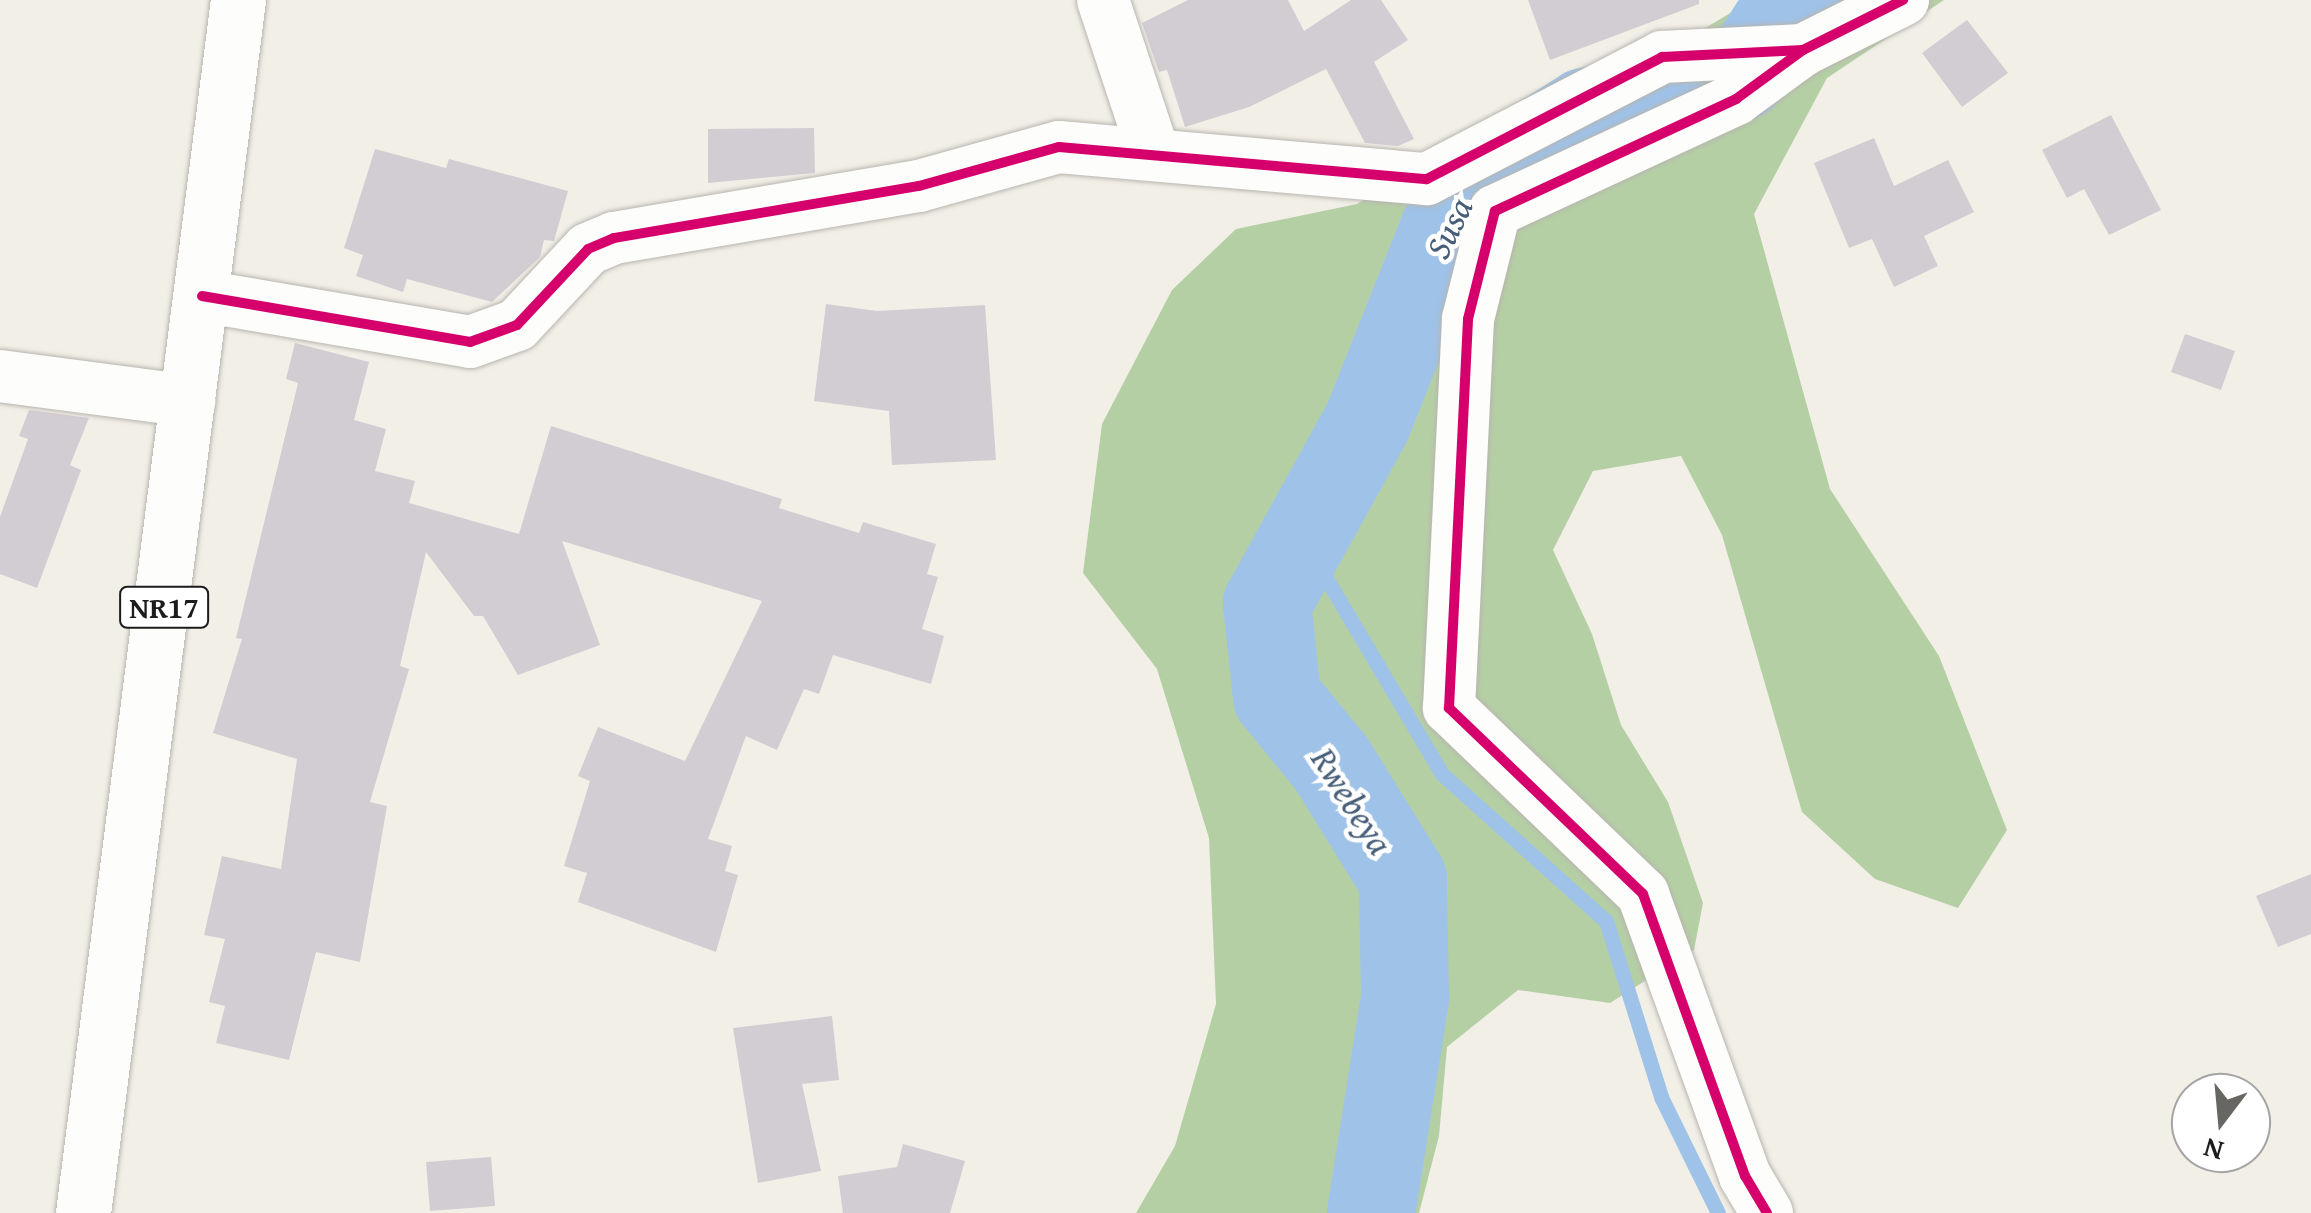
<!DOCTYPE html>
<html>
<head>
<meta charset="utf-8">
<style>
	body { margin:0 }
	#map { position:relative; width:2311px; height:1213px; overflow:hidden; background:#f2efe7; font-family:"Gentium Book Plus",serif }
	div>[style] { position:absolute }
	.forest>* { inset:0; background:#b5cfa5 }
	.stream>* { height:15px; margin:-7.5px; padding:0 7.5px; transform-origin:7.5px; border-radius:7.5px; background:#9fc2e8 }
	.river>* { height:88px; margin:-44px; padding:0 44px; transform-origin:44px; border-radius:44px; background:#9fc2e8 }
	.building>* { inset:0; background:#d2cdd3 }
	.roads { filter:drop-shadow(0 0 2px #b7b5af) drop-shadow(0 0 2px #b7b5af) }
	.street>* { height:52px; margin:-26px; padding:0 26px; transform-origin:26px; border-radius:26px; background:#fdfdfb }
	.primary>* { height:55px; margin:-27.5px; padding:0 27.5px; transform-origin:27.5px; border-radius:27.5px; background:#fdfdfb }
	.cycleway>* { height:10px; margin:-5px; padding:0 5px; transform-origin:5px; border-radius:5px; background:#d6006c }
	span { translate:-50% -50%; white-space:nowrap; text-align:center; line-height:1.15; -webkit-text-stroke:9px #fff; paint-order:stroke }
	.shield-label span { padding:2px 8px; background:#fff; border:2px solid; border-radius:8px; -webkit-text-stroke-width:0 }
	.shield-label { font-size:30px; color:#1c1c1c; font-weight:700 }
	.water-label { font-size:35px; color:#475e78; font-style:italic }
	.north { position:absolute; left:2171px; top:1073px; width:100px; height:100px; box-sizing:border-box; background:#fff; border:2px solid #a4a4a4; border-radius:50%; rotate:196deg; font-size:28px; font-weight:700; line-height:40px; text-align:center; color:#1c1c1c }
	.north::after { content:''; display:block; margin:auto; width:35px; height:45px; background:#676663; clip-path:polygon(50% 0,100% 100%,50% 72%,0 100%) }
</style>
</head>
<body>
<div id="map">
	<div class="forest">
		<i style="clip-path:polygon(1752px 0,1944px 0,1827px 78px,1754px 214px,1830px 489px,1939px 656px,2007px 830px,1958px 908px,1875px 879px,1802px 812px,1722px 535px,1681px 456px,1593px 471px,1553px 550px,1592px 634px,1621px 725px,1668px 802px,1703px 903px,1694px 950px,1610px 1003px,1518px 990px,1447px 1047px,1439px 1136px,1419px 1213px,1136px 1213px,1175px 1146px,1216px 1004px,1209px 838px,1157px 669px,1083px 573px,1102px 424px,1172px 290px,1236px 229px,1357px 204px,1448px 147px,1697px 33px)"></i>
	</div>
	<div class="stream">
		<i style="left:1303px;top:539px;width:273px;rotate:59.4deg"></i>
		<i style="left:1442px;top:774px;width:220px;rotate:41.9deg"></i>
		<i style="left:1606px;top:921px;width:184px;rotate:72.6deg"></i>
		<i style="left:1661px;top:1097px;width:129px;rotate:63.8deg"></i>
	</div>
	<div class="river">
		<i style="left:1371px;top:1213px;width:218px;rotate:-81deg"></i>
		<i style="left:1405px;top:998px;width:119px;rotate:-91deg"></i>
		<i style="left:1403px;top:879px;width:137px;rotate:-121.8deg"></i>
		<i style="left:1331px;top:763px;width:85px;rotate:-129.3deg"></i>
		<i style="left:1277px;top:697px;width:94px;rotate:-96.1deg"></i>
		<i style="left:1267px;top:604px;width:207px;rotate:-61.1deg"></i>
		<i style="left:1367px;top:423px;width:249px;rotate:-68.3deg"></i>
		<i style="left:1459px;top:192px;width:149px;rotate:-32.4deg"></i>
		<i style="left:1585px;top:112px;width:161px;rotate:-12.9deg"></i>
		<i style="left:1742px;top:76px;width:57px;rotate:-57.1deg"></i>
		<i style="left:1773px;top:28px;width:50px;rotate:-34.3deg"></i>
	</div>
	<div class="building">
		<i style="clip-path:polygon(1188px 0,1288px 0,1304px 31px,1351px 0,1381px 0,1408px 40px,1374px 62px,1414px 139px,1398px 146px,1365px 143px,1326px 69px,1249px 107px,1185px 127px,1167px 70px,1159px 72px,1142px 23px)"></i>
		<i style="clip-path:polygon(1528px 0,1699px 0,1699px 4px,1550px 60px)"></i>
		<i style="clip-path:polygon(1967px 20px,2008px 73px,1962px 107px,1922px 53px)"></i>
		<i style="clip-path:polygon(2111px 115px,2161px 210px,2109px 235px,2084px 189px,2067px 198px,2042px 150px)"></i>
		<i style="clip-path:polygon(814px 128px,815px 173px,708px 183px,708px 129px)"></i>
		<i style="clip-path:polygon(1874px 138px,1894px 186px,1948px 160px,1974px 212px,1924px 236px,1938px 266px,1894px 287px,1872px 239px,1849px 248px,1814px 163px)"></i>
		<i style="clip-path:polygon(375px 149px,446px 168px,449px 159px,568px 191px,554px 241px,544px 240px,540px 257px,492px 302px,407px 279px,403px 292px,356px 276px,363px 255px,344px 248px)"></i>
		<i style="clip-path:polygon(826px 304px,877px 311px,985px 305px,996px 460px,892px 465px,889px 411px,814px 401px)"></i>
		<i style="clip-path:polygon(2185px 334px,2235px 351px,2221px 390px,2171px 372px)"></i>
		<i style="clip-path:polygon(295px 343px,369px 362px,354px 420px,386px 429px,375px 471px,415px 481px,409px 503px,519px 534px,551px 426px,782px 499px,779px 508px,859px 533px,863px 522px,936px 544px,927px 574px,938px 577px,922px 629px,944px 636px,931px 684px,833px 655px,819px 694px,804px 689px,777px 750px,746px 736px,708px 839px,732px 846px,725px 871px,738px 875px,716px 952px,578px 902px,587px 873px,564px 866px,590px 781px,578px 776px,598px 727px,685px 761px,762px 601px,562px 541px,600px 645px,518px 675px,483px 616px,474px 616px,426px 552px,400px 666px,409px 669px,370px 802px,387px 806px,360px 962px,316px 952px,289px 1060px,216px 1043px,225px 1006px,209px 1002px,225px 939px,204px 935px,222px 856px,281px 869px,297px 759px,213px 733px,242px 639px,236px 638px,298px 383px,286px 379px)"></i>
		<i style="clip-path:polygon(29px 410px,89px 418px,70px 465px,81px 470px,37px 588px,0 574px,0 517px,28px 439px,19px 436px)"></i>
		<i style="clip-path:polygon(2311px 874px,2311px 934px,2278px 947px,2256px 896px)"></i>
		<i style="clip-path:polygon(832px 1016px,839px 1080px,802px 1084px,821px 1171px,758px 1183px,733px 1028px)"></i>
		<i style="clip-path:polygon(903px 1144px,965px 1161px,950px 1213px,843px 1213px,838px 1176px,897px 1167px)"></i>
		<i style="clip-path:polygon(491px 1157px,495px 1206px,430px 1211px,426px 1162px)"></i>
	</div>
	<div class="roads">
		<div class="street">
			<i style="left:1103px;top:0;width:159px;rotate:71.7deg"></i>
			<i style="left:202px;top:296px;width:272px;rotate:9.7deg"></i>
			<i style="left:470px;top:342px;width:50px;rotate:-19.9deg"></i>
			<i style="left:517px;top:325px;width:104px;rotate:-46.9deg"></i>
			<i style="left:588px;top:249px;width:28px;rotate:-23deg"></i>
			<i style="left:614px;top:238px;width:309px;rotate:-9.7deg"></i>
			<i style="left:919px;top:186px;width:145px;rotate:-15.6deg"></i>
			<i style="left:1059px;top:147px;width:369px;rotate:5deg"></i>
			<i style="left:1427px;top:179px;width:265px;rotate:-27.4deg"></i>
			<i style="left:1662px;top:57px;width:141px;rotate:-2.8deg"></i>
			<i style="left:0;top:376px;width:191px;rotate:7.5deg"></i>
			<i style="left:1767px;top:1213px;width:43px;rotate:-120.7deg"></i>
			<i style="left:1745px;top:1176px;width:300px;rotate:-109.9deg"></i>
			<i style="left:1643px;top:894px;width:269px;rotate:-136.2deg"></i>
			<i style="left:1449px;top:708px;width:389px;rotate:-87.2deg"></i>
			<i style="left:1468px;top:319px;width:111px;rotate:-76deg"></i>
			<i style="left:1495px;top:211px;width:266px;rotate:-24.9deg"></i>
			<i style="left:1736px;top:99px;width:83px;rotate:-36.2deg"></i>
			<i style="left:1803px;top:50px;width:112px;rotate:-26.6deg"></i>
		</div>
		<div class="primary">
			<i style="left:83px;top:1213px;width:1223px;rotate:-82.72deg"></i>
		</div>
	</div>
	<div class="cycleway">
		<i style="left:202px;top:296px;width:272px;rotate:9.7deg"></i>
		<i style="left:470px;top:342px;width:50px;rotate:-19.9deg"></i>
		<i style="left:517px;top:325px;width:104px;rotate:-46.9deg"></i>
		<i style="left:588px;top:249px;width:28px;rotate:-23deg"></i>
		<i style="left:614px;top:238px;width:309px;rotate:-9.7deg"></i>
		<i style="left:919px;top:186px;width:145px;rotate:-15.6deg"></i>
		<i style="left:1059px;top:147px;width:369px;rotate:5deg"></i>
		<i style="left:1427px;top:179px;width:265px;rotate:-27.4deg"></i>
		<i style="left:1662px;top:57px;width:141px;rotate:-2.8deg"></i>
		<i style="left:1767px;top:1213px;width:43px;rotate:-120.7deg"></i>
		<i style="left:1745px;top:1176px;width:300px;rotate:-109.9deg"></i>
		<i style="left:1643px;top:894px;width:269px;rotate:-136.2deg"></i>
		<i style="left:1449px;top:708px;width:389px;rotate:-87.2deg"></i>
		<i style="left:1468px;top:319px;width:111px;rotate:-76deg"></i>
		<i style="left:1495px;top:211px;width:266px;rotate:-24.9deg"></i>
		<i style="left:1736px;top:99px;width:83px;rotate:-36.2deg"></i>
		<i style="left:1803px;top:50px;width:112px;rotate:-26.6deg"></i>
	</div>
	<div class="shield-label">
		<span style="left:164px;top:607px">NR17</span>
	</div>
	<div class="water-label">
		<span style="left:1449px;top:228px;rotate:-64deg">Susa</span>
		<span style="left:1352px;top:801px;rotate:57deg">Rwebeya</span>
	</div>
	<div class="north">N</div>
</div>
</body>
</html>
